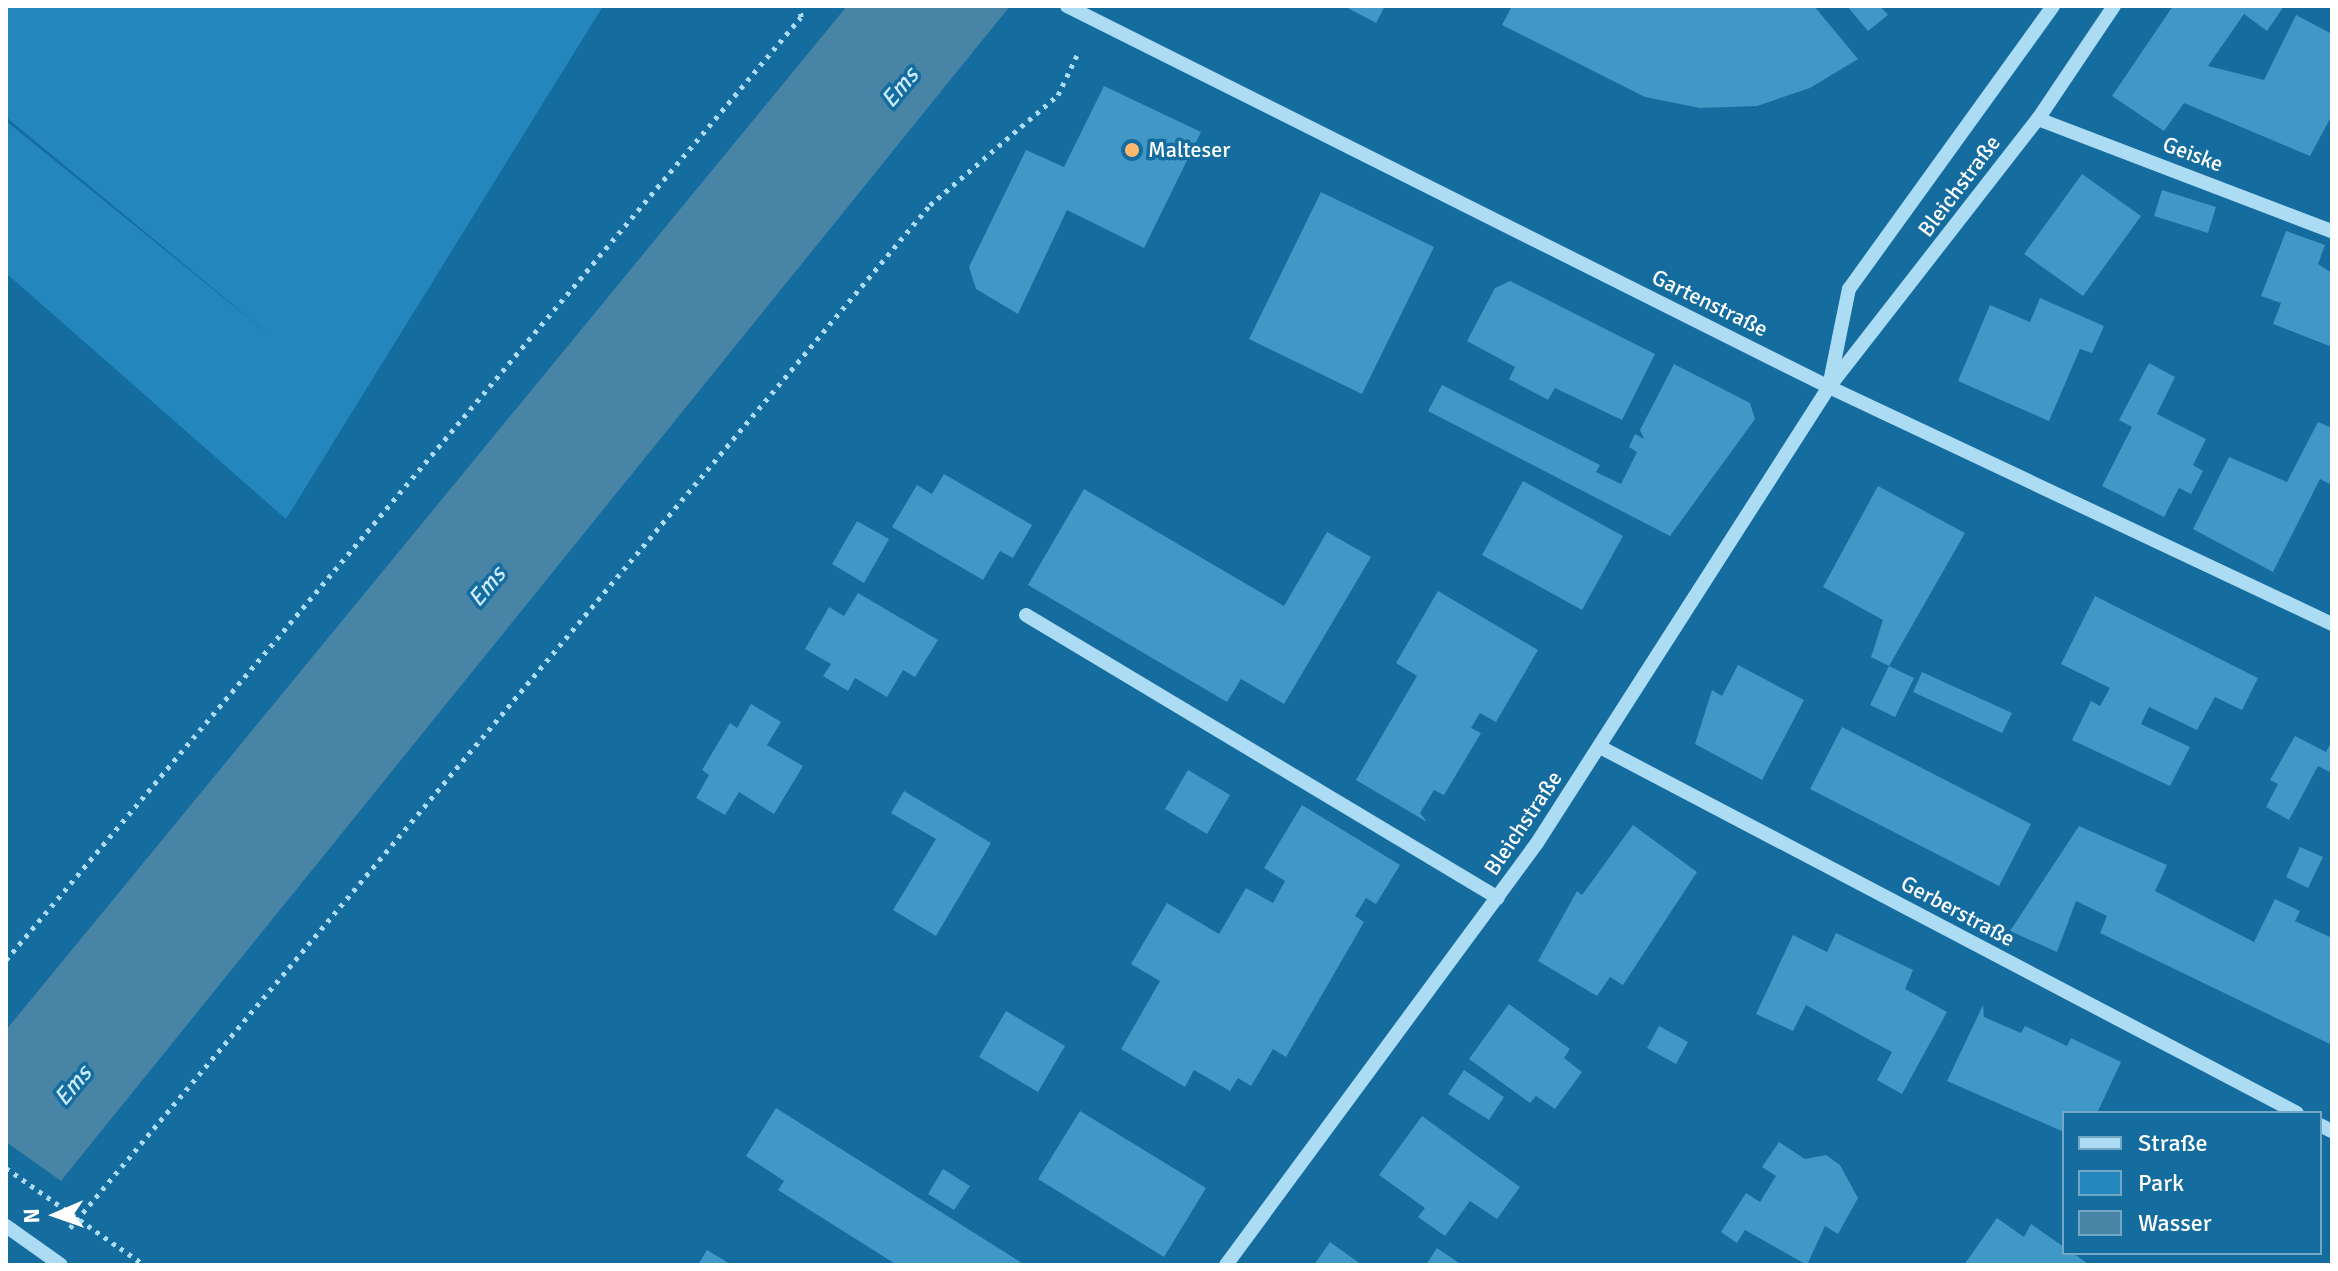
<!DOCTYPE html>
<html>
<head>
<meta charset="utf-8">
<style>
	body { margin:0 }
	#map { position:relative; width:2338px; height:1271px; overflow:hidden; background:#146c9f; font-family:Signika,sans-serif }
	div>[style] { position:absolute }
	.green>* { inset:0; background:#2386bc }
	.water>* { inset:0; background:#4784a6 }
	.pier>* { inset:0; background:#146c9f }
	.building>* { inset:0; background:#4197c6 }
	.path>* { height:5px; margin-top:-2.5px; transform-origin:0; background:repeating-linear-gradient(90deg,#acdbf4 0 4px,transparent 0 10px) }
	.minor>* { height:14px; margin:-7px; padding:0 7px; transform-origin:7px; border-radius:7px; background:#acdbf4 }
	.path-bridge>* { height:5px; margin-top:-2.5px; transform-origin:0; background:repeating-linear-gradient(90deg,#acdbf4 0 4px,transparent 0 10px) }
	.minor-bridge>* { height:14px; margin:-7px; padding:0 7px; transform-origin:7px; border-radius:7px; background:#acdbf4 }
	.dots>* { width:22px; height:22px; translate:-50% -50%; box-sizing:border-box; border:4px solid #146c9f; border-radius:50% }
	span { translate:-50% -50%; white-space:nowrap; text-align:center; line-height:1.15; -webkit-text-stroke:7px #146c9f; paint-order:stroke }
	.poi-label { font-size:22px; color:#fff }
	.left { translate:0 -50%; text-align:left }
	.street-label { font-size:22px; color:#fff }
	.water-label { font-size:24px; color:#caebfb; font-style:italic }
	.frame { position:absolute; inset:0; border:8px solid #fff; pointer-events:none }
	.legend { position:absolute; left:2062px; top:1111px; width:260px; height:144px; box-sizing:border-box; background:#146c9f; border:2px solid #72a7c5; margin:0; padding:10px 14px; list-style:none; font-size:24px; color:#fff }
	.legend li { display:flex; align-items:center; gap:16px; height:40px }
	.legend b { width:40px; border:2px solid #72a7c5 }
	.north { position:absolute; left:16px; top:1175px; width:80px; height:80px; -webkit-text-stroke:6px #146c9f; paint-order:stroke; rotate:268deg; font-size:22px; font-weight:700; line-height:32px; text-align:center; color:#fff }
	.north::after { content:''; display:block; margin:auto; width:28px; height:36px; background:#fff; clip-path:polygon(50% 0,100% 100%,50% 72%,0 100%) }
</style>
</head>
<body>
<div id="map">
	<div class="green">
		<i style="clip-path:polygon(6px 6px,603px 6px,286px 519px,6px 273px,6px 121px,272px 337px,6px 117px)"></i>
	</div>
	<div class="water">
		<i style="clip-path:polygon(847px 6px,1010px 6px,6px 1249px,6px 1030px)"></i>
	</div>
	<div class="pier">
		<i style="clip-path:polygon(6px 1142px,64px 1183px,6px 1253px)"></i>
	</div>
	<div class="building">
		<i style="clip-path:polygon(1344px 6px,1385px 6px,1376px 23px)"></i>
		<i style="clip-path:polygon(1512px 6px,1814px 6px,1858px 59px,1810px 88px,1757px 106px,1700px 108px,1645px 97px,1502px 25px)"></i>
		<i style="clip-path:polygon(1847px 6px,1880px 6px,1888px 15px,1868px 31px)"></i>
		<i style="clip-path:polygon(2173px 6px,2284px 6px,2267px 31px,2244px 14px,2208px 66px,2264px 80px,2296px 15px,2332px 34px,2332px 115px,2310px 156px,2184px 103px,2164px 131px,2112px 96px)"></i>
		<i style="clip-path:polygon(1104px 86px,1201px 132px,1144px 248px,1067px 210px,1018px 314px,976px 289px,969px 267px,1026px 150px,1064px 167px)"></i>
		<i style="clip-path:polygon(2082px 174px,2141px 216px,2083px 296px,2024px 254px)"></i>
		<i style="clip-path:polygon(2162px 190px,2216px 207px,2208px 233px,2154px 216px)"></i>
		<i style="clip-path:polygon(1321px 192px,1434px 247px,1362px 394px,1249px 339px)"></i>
		<i style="clip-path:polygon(2286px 231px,2325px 245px,2318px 264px,2332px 273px,2332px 347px,2273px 324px,2281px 303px,2261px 296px)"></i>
		<i style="clip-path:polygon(1510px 281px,1655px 354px,1622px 420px,1555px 388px,1548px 400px,1509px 379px,1515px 367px,1467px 341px,1495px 288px)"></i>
		<i style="clip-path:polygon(2040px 298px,2104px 326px,2092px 353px,2080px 349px,2049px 421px,1958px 381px,1990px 305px,2030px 322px)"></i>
		<i style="clip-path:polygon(2149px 363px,2175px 377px,2157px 414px,2206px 439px,2193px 465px,2203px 471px,2191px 494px,2179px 488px,2164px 517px,2102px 486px,2132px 427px,2119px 420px)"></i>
		<i style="clip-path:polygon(1674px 364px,1750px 403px,1755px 419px,1670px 536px,1428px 411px,1442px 385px,1600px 465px,1596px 472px,1621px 484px,1637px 452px,1629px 447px,1635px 434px,1644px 439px,1640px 430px)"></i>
		<i style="clip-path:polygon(2318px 422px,2332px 428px,2332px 485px,2320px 479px,2273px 572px,2193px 529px,2229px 457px,2287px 482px)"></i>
		<i style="clip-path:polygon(944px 474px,1032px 525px,1013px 558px,1000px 551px,983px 580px,892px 527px,917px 485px,932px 494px)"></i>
		<i style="clip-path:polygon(1523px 481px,1623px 536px,1582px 610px,1482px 555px)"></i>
		<i style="clip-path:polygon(1878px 486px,1965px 533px,1889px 666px,1914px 678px,1895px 717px,1870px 705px,1889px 666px,1871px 657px,1883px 620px,1823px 587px)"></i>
		<i style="clip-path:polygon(1084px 489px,1284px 606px,1327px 532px,1371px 557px,1284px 704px,1241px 679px,1227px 702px,1028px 585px)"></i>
		<i style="clip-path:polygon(857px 521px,889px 539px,864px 583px,832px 564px)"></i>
		<i style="clip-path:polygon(1438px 591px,1538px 650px,1496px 722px,1480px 713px,1471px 728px,1481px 733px,1444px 795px,1434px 790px,1420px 813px,1427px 822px,1356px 780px,1417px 676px,1396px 663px)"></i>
		<i style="clip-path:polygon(858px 593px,938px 640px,915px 677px,903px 670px,887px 697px,855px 678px,848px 691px,823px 676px,831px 664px,805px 649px,829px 607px,844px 616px)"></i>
		<i style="clip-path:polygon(2095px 596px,2258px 678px,2242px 710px,2215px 697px,2197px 730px,2149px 707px,2141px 724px,2190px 747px,2170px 786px,2072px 740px,2091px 701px,2100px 706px,2110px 688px,2061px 664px)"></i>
		<i style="clip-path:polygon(1738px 665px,1804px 700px,1762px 780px,1695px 744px,1712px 690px,1722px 696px)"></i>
		<i style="clip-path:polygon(1922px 672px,2012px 713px,2002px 733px,1913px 692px)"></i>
		<i style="clip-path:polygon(751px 704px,781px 722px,767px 745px,803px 766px,774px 814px,739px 792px,725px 815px,696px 798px,709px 775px,702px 770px,730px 723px,737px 728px)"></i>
		<i style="clip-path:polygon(1842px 727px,2031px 824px,1999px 886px,1810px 789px)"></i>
		<i style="clip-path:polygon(2295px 736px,2326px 752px,2332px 741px,2332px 773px,2318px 766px,2289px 820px,2266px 807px,2278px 784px,2270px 780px)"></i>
		<i style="clip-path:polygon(1188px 770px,1230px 795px,1207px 834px,1165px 809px)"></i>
		<i style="clip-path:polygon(904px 791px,991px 843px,936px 936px,893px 910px,936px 839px,891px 813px)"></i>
		<i style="clip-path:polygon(1302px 805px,1400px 865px,1376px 904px,1366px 898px,1355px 916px,1364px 922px,1286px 1057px,1273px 1049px,1251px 1086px,1238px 1078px,1230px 1091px,1194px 1070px,1185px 1087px,1121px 1049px,1160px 981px,1131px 964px,1167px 903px,1219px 934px,1246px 888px,1273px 903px,1285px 881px,1264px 868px)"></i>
		<i style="clip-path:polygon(1633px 825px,1697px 872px,1623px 985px,1610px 977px,1597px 996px,1538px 961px,1577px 891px,1582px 895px)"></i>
		<i style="clip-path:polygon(2079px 826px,2167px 865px,2155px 891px,2254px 942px,2275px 899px,2300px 911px,2295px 921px,2330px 937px,2332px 931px,2332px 1045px,2100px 933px,2107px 916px,2076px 901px,2057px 952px,2010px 931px)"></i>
		<i style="clip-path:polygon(2300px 847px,2323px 857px,2308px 888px,2286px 877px)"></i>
		<i style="clip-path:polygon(1836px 933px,1913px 970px,1905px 989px,1947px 1012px,1902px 1094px,1877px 1080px,1892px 1052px,1877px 1044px,1806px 1005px,1793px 1031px,1756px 1014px,1793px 935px,1827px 952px)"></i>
		<i style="clip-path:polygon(1509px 1004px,1570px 1049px,1564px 1058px,1582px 1072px,1555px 1109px,1536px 1096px,1530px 1103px,1469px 1059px)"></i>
		<i style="clip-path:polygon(1983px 1005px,1984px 1017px,2021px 1033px,2025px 1026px,2067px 1046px,2071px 1038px,2121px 1062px,2097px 1113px,2064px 1113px,2064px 1132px,1947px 1081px)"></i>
		<i style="clip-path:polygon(1006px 1011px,1065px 1046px,1038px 1092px,979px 1057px)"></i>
		<i style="clip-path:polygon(1659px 1026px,1688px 1042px,1676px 1064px,1647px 1048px)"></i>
		<i style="clip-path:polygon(1464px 1070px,1504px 1097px,1489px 1120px,1448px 1094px)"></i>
		<i style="clip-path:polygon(776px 1108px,1025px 1265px,897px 1265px,778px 1190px,784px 1181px,746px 1156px)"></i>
		<i style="clip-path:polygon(1080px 1111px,1206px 1188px,1164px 1257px,1038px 1179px)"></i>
		<i style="clip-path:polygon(1422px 1116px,1520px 1187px,1497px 1219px,1470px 1201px,1445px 1236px,1418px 1217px,1425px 1208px,1379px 1175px)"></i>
		<i style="clip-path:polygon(1779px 1142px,1805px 1159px,1826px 1155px,1840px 1165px,1858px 1198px,1838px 1234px,1825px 1226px,1807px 1265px,1745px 1230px,1737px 1243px,1721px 1232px,1746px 1193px,1760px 1202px,1776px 1176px,1762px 1167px)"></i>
		<i style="clip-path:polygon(943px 1169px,970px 1186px,954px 1210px,928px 1194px)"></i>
		<i style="clip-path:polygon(1997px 1218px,2024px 1237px,2031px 1224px,2090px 1265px,1964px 1265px)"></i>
		<i style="clip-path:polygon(1330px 1242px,1362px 1265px,1314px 1265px)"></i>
		<i style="clip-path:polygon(1437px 1248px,1462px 1265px,1426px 1265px)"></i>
		<i style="clip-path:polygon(707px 1250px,732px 1265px,698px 1265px)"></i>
	</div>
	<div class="path">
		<i style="left:6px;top:960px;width:1233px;rotate:-49.87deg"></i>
		<i style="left:801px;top:17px;width:11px;rotate:-95deg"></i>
		<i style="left:70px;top:1228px;width:1336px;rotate:-49.95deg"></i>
		<i style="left:930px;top:205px;width:169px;rotate:-40.7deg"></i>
		<i style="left:1058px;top:95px;width:49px;rotate:-64.5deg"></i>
		<i style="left:120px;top:1248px;width:29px;rotate:35deg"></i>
	</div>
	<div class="minor">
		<i style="left:1067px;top:6px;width:852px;rotate:26.57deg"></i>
		<i style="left:1829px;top:387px;width:556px;rotate:25.23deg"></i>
		<i style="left:2038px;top:119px;width:315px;rotate:20.9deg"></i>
		<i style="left:1830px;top:382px;width:95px;rotate:-78.5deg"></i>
		<i style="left:1849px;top:289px;width:349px;rotate:-54.2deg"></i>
		<i style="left:1026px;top:615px;width:550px;rotate:30.95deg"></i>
		<i style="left:1600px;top:747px;width:787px;rotate:27.7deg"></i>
		<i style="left:2320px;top:1125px;width:13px;rotate:27deg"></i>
		<i style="left:1226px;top:1265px;width:524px;rotate:-53.61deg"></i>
		<i style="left:1537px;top:843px;width:541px;rotate:-57.37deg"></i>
		<i style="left:1829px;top:387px;width:340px;rotate:-52.1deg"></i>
		<i style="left:2038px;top:119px;width:136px;rotate:-56.1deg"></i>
	</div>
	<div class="path-bridge">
		<i style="left:6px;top:1168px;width:139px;rotate:35.1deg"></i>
	</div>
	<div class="minor-bridge">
		<i style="left:6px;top:1226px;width:67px;rotate:35.3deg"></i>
	</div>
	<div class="dots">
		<i style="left:1132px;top:150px;background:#ffb96f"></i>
	</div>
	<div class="poi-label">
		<span class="left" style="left:1148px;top:150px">Malteser</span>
	</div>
	<div class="street-label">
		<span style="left:2193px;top:154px;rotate:21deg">Geiske</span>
		<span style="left:1959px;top:186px;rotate:-53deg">Bleichstraße</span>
		<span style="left:1710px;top:303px;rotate:26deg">Gartenstraße</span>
		<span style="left:1523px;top:823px;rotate:-56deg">Bleichstraße</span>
		<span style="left:1958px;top:911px;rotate:28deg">Gerberstraße</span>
	</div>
	<div class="water-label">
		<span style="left:900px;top:88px;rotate:-50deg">Ems</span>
		<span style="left:487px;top:587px;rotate:-50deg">Ems</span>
		<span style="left:73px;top:1086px;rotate:-50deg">Ems</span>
	</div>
	<div class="frame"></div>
	<ul class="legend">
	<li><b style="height:10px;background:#acdbf4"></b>Straße</li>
	<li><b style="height:22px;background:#2386bc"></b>Park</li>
	<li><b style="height:22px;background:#4784a6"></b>Wasser</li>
	</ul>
	<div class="north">N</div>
</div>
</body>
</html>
